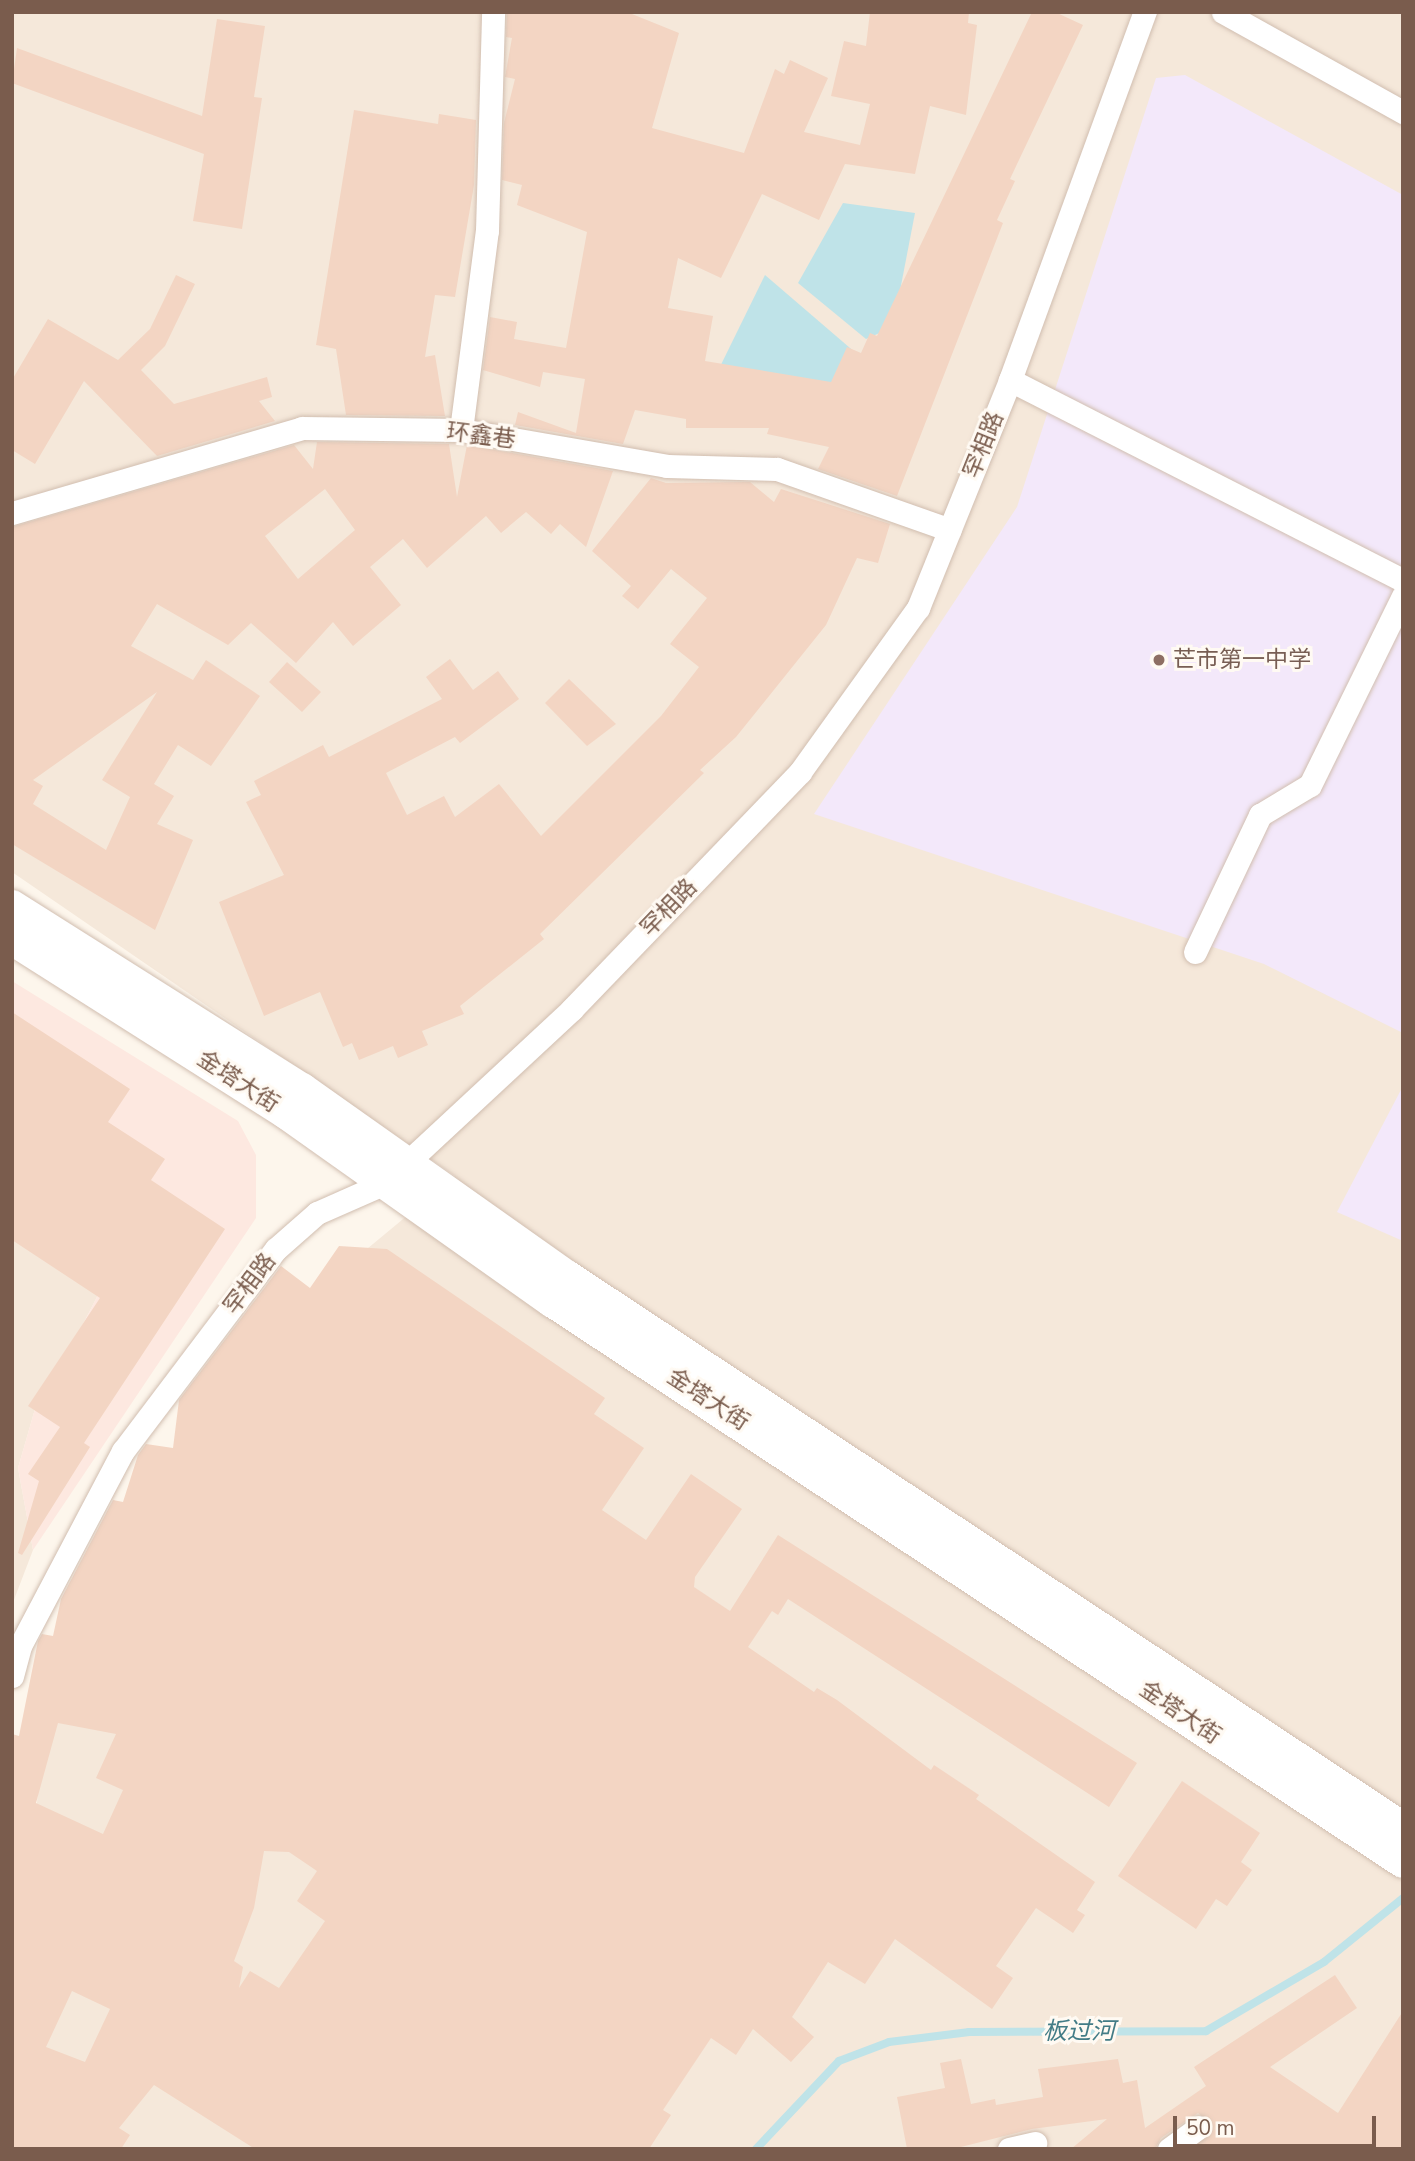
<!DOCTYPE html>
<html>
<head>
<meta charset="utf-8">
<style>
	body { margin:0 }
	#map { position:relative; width:1415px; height:2161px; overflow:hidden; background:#fdf6ec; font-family:"Nunito Sans","Noto Sans SC",sans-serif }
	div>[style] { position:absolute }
	.residential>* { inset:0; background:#f5e8da }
	.commercial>* { inset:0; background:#fde8e0 }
	.education>* { inset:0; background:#f3e8fa }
	.water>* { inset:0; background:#bfe3e8 }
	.stream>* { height:8px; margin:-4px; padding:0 4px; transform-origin:4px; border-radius:4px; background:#bfe3e8 }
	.building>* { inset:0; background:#f3d5c3 }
	.roads { filter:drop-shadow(0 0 2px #d1beb0) drop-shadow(0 0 2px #d1beb0) }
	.minor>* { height:23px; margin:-11.5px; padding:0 11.5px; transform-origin:11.5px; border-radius:11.5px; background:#fff }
	.secondary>* { height:32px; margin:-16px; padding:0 16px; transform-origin:16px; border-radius:16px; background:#fff }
	.dots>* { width:19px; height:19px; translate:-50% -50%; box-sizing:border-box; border:4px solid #fffaf3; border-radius:50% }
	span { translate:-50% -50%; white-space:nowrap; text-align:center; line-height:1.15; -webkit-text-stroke:6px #fffaf3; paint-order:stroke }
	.street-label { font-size:23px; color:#7a5c4d }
	.education-label { font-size:23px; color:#785e54 }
	.left { translate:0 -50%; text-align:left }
	.water-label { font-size:24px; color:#437c86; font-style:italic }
	.frame { position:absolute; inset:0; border:14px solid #7a5c4d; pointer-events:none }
	.scale { position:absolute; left:1173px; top:2116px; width:203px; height:32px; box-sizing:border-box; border:4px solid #7a5c4d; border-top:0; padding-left:9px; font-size:21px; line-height:24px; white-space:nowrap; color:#7a5c4d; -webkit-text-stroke:5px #fffaf3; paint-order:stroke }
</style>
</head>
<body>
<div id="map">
	<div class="residential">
		<i style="clip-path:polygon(12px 12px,1403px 12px,1403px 2149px,12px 2149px,46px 1678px,227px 1365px,455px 1176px,12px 872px)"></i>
		<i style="clip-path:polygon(12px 1236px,99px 1293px,65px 1359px,39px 1395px,18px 1468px,33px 1550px,12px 1605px)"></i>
	</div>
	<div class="commercial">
		<i style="clip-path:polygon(12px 981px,238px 1121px,256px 1155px,256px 1218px,33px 1550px,18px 1468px,39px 1395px,65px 1359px,99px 1293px,12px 1236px)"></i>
	</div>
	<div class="education">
		<i style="clip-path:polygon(1185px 75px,1403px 195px,1403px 1033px,1264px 964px,814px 814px,1017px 507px,1156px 78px)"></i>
		<i style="clip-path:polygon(1403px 1086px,1403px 1241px,1337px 1212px)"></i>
	</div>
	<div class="water">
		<i style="clip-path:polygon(843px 203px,915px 213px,893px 327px,866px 339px,798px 283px)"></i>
		<i style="clip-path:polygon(765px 275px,864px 360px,838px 394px,711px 385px)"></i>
	</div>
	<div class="stream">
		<i style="left:756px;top:2149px;width:121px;rotate:-46.7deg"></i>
		<i style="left:839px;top:2061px;width:53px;rotate:-20.8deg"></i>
		<i style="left:889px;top:2042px;width:81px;rotate:-7.1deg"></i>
		<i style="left:969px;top:2032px;width:237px;rotate:-0.2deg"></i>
		<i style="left:1206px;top:2031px;width:137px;rotate:-30.3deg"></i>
		<i style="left:1324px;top:1962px;width:102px;rotate:-39deg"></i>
	</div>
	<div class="building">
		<i style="clip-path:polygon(507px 12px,627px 12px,679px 33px,652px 128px,744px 153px,775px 69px,784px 74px,790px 60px,828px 78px,804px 132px,860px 145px,870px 104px,831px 96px,844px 41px,866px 46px,870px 12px,969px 12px,968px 23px,977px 25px,966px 115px,930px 106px,915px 174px,845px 164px,819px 220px,762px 194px,721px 278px,678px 258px,668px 308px,713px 316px,705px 361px,831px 382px,847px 347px,861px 353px,870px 333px,877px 336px,1032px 12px,1055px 12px,1083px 25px,1010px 179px,1015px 181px,997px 220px,1003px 223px,897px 496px,818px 469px,829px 447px,767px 434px,769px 428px,686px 428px,686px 419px,635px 410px,623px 444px,515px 425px,518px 412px,576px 433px,585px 379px,543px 372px,540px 387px,483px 370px,490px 317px,517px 322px,514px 339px,566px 348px,587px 232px,517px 205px,522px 185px,502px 180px,504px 123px,515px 79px,505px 77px,512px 38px,506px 37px)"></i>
		<i style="clip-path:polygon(217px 19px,265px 26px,254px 97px,262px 98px,242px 229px,193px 221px,204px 154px,12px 83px,17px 48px,202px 116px)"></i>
		<i style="clip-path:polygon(354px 110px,438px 124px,439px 114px,476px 120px,474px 185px,455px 297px,435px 295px,425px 357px,435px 355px,445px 416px,346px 415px,336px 349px,316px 345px)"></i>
		<i style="clip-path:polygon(176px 275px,195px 284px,165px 346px,141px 370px,174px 404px,267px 377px,272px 397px,259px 401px,275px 421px,157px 456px,84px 381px,35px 464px,12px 450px,12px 380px,48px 319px,118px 360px,150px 329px)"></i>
		<i style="clip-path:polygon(evenodd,317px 442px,449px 444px,457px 497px,467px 445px,613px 471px,586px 547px,560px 524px,551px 534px,526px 512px,501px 533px,486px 516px,427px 568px,403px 539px,370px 567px,401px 605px,353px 646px,333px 622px,296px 663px,251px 623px,228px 645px,157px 604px,131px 646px,193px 680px,206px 660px,260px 696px,211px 766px,178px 745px,154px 784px,174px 796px,157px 824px,193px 840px,155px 930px,12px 844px,12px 527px,294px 445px,313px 469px,317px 442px,325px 489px,355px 530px,298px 579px,265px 536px,325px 489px,317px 442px,157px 692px,102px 780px,130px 797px,106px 850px,33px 804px,43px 786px,33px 780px,157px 692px)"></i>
		<i style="clip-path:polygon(651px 478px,666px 483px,750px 482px,774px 502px,781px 489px,890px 524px,878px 563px,857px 558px,826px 625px,736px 737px,700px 770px,704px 773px,540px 934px,544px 939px,460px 1006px,464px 1014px,422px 1031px,428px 1045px,398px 1058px,393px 1046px,359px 1060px,352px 1043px,343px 1047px,320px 992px,264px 1016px,219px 902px,284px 875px,246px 802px,261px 795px,254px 781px,323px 745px,329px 757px,442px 699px,426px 677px,450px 659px,473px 690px,498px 671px,519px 699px,460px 743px,455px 737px,386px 773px,407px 815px,444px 796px,455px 817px,499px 784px,541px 836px,661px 716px,699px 667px,670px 644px,707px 598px,671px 569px,638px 609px,622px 596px,631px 586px,592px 551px)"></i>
		<i style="clip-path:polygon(287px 662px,321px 692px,302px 712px,269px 682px)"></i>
		<i style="clip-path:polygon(569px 679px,616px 724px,587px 746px,545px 703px)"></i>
		<i style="clip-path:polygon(12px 1012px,130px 1089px,108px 1122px,165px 1159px,151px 1180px,225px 1229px,84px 1443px,90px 1447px,22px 1555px,18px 1553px,39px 1481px,28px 1474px,60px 1427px,28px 1406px,100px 1298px,12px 1240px)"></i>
		<i style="clip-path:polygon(evenodd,339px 1246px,387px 1249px,605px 1398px,594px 1414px,644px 1448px,602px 1510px,646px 1540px,691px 1474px,742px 1509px,695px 1577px,694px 1587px,730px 1611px,778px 1535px,1137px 1763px,1109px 1807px,788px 1599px,778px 1615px,772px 1611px,748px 1647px,814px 1692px,817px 1688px,837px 1700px,931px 1770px,934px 1765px,979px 1795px,976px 1799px,1095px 1882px,1077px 1910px,1085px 1915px,1073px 1933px,1036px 1908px,996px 1966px,1013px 1978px,992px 2009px,895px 1939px,865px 1984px,828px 1962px,792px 2017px,814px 2037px,791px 2062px,753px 2029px,736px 2055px,711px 2038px,663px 2110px,671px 2115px,649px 2149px,255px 2149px,154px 2085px,119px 2128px,130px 2135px,121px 2149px,12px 2149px,12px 1734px,19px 1736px,38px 1641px,42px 1634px,53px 1636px,61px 1599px,113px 1500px,123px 1502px,138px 1455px,146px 1444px,173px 1448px,179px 1400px,281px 1266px,310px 1288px,339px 1246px,58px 1723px,116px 1734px,96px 1778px,123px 1790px,103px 1834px,36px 1803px,58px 1723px,339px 1246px,264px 1851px,289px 1852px,317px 1871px,297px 1901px,325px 1921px,279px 1988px,250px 1971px,239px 1988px,243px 1967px,234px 1961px,254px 1908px,264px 1851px,339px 1246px,72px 1991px,110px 2009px,85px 2062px,46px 2047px,72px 1991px)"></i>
		<i style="clip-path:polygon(1182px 1781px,1260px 1833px,1241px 1862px,1252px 1870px,1227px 1906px,1216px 1899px,1196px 1929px,1118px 1876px)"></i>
		<i style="clip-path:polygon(1335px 1975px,1357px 2008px,1270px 2067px,1338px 2113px,1403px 2011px,1403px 2149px,1193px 2149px,1213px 2126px,1198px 2113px,1161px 2138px,1155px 2149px,1071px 2149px,1107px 2119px,1032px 2129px,953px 2149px,907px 2149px,897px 2097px,945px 2088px,940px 2063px,961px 2059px,971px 2104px,995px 2099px,996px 2105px,1043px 2097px,1038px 2069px,1118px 2059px,1123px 2083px,1137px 2080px,1145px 2128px,1206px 2086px,1194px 2067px)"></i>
	</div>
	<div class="roads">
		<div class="minor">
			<i style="left:1223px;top:12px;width:206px;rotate:29.1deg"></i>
			<i style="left:1010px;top:380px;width:441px;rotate:27deg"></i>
			<i style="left:461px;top:430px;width:201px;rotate:-82.6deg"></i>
			<i style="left:487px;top:231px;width:219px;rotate:-88.4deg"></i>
			<i style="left:12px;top:513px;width:302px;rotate:-16.3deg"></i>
			<i style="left:302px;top:428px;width:159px;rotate:0.7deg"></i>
			<i style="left:461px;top:430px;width:209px;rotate:9.9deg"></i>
			<i style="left:667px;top:466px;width:110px;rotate:1.6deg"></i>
			<i style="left:777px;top:469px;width:183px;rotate:19.4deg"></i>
			<i style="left:1195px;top:952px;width:152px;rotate:-64.6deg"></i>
			<i style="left:1260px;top:815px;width:58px;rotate:-31deg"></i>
			<i style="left:1310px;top:785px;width:211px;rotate:-63.8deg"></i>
			<i style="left:12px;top:1676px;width:31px;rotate:-75deg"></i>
			<i style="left:20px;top:1646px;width:221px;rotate:-62.2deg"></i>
			<i style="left:123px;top:1451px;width:253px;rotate:-52.9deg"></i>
			<i style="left:276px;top:1249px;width:55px;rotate:-41.3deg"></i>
			<i style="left:317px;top:1213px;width:74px;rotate:-23.8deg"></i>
			<i style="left:385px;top:1183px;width:255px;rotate:-42.9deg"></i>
			<i style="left:572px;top:1009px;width:329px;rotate:-46.1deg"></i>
			<i style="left:800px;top:772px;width:202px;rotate:-54.3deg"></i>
			<i style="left:918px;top:608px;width:246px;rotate:-68deg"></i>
			<i style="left:1010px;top:380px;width:392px;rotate:-69.9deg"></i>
			<i style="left:1009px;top:2149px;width:27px;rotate:-13deg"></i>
			<i style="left:1169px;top:2149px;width:37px;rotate:-36deg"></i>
		</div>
		<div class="secondary">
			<i style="left:12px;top:906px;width:343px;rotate:32.3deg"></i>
			<i style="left:302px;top:1089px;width:326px;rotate:35.3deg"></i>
			<i style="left:568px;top:1277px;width:1000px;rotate:33.42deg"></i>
			<i style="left:12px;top:939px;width:325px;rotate:32.4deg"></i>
			<i style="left:286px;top:1113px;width:326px;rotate:35.3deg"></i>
			<i style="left:552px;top:1301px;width:1019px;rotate:33.39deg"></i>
		</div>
	</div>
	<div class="dots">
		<i style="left:1159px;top:660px;background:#8d6e63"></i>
	</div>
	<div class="street-label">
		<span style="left:481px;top:436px;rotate:7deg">环鑫巷</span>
		<span style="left:984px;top:445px;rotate:-68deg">罕相路</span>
		<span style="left:669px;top:908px;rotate:-46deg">罕相路</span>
		<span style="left:238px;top:1082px;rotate:33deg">金塔大街</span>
		<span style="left:250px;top:1284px;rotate:-53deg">罕相路</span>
		<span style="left:708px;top:1400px;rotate:33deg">金塔大街</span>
		<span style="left:1180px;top:1713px;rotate:34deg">金塔大街</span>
	</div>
	<div class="education-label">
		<span class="left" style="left:1173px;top:660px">芒市第一中学</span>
	</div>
	<div class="water-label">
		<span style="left:1079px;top:2032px">板过河</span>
	</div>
	<div class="frame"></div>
	<div class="scale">50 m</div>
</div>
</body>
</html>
